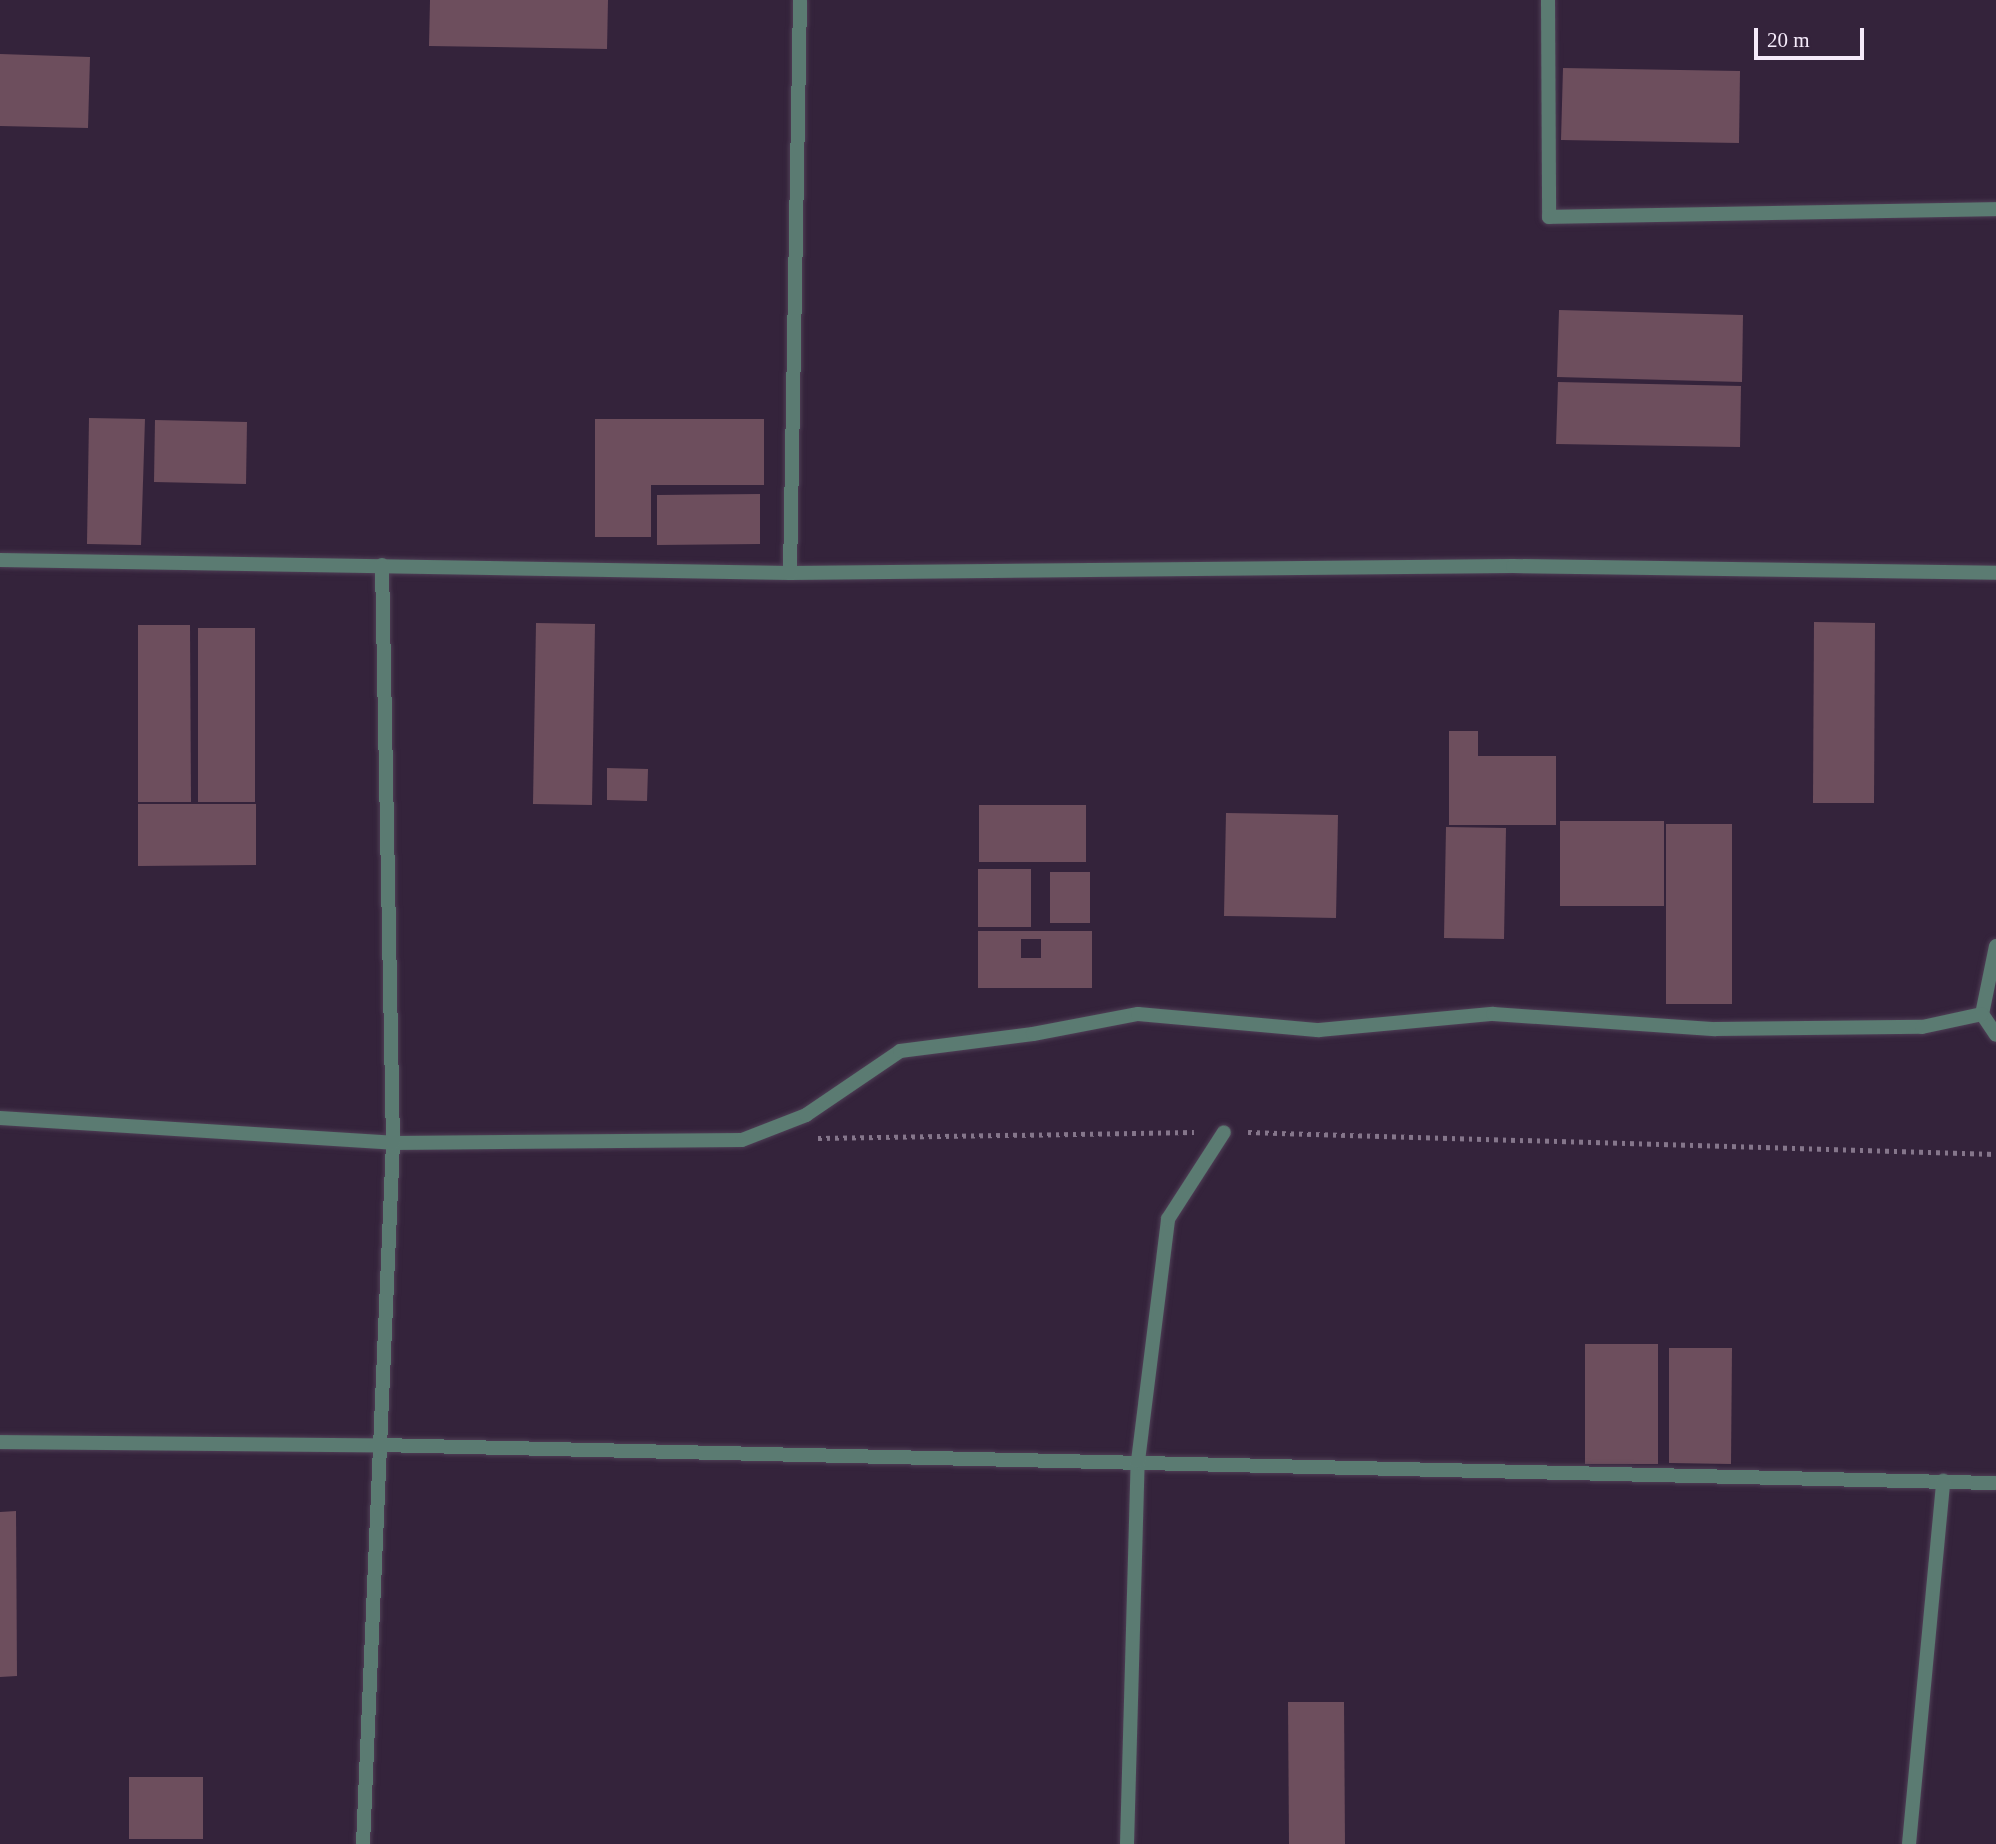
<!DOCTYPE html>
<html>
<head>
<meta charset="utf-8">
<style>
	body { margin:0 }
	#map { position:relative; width:1996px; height:1844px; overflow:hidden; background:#34233b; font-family:"Times New Roman",serif }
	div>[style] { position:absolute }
	.building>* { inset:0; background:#6d4e5d }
	.path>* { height:4.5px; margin-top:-2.25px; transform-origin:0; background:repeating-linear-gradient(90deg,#85768b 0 3.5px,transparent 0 8.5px) }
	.roads { filter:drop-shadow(0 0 2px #4f3f56) drop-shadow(0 0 2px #4f3f56) }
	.minor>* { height:14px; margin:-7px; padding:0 7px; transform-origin:7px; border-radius:7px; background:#5b7b72 }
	span { translate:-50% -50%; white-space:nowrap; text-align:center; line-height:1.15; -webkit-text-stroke:7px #34233b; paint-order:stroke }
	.scale { position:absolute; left:1754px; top:28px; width:110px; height:32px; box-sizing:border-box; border:4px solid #f6ebfb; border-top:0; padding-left:9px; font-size:21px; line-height:24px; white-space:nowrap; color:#f6ebfb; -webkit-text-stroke:5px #34233b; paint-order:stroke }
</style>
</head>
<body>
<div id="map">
	<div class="building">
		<i style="clip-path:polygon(430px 0,608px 0,607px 49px,429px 46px)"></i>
		<i style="clip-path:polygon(0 54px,90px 57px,88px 128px,0 126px)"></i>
		<i style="clip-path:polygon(1563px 68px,1740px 71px,1739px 143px,1561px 140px)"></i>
		<i style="clip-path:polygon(1559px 310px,1743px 315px,1742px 382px,1557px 377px)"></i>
		<i style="clip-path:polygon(1558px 382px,1741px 386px,1740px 447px,1556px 444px)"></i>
		<i style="clip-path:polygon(89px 418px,145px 419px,141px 545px,87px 544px)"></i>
		<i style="clip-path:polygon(595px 419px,764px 419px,764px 485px,651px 485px,651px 537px,595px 537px)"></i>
		<i style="clip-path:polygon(155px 420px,247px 422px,246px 484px,154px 482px)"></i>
		<i style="clip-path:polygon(760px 494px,760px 544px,657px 545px,657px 495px)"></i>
		<i style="clip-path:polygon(1814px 622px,1875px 623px,1874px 803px,1813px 803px)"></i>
		<i style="clip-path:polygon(536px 623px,595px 624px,592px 805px,533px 804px)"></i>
		<i style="clip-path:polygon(138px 625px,190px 625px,191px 802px,138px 802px)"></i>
		<i style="clip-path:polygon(198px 628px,255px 628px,255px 802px,198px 802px)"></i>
		<i style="clip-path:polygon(1449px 731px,1478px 731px,1478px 756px,1556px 756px,1556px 825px,1449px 825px)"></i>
		<i style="clip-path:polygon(607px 768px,648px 769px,647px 801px,607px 800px)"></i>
		<i style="clip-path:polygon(138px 804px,256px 804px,256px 865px,138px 866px)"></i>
		<i style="clip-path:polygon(979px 805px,1086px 805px,1086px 862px,979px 862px)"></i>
		<i style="clip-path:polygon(1226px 813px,1338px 815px,1336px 918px,1224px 916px)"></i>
		<i style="clip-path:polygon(1560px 821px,1664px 821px,1664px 906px,1560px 906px)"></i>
		<i style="clip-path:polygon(1666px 824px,1732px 824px,1732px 1004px,1666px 1004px)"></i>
		<i style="clip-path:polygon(1446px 827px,1506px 828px,1504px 939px,1444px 938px)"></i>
		<i style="clip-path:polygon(978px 869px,1031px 869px,1031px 927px,978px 927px)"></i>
		<i style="clip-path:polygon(1050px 872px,1090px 872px,1090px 923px,1050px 923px)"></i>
		<i style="clip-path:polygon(evenodd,978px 931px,1092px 931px,1092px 988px,978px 988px,978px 931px,1021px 939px,1041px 939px,1041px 958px,1021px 958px,1021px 939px)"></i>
		<i style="clip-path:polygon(1585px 1344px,1658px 1344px,1658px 1464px,1585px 1464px)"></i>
		<i style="clip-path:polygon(1669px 1348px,1732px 1348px,1731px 1464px,1669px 1463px)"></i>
		<i style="clip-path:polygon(16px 1511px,17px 1676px,0 1677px,0 1512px)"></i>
		<i style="clip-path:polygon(1288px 1702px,1344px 1702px,1345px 1844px,1289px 1844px)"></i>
		<i style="clip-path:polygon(129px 1777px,203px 1777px,203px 1839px,129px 1839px)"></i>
	</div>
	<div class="path">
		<i style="left:1248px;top:1132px;width:748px;rotate:1.68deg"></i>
		<i style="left:818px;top:1138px;width:376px;rotate:-0.9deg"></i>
	</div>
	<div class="roads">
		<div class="minor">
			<i style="left:1548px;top:0;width:217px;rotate:89.7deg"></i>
			<i style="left:1549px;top:217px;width:447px;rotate:-1deg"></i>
			<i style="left:0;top:560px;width:790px;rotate:0.94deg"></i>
			<i style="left:790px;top:573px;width:723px;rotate:-0.55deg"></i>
			<i style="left:1513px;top:566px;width:483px;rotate:0.8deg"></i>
			<i style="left:790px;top:573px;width:573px;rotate:-89deg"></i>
			<i style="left:1996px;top:946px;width:69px;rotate:101.6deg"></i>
			<i style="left:1982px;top:1014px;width:25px;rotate:56deg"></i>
			<i style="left:0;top:1118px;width:394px;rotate:3.6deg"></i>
			<i style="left:393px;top:1143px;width:349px;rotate:-0.5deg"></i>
			<i style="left:742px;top:1140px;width:69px;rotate:-21.3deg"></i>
			<i style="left:806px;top:1115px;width:114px;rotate:-34.2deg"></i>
			<i style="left:900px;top:1051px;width:134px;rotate:-7.3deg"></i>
			<i style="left:1033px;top:1034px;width:107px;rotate:-10.8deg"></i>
			<i style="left:1138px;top:1014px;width:182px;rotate:5.1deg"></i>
			<i style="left:1319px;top:1030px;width:175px;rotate:-5.3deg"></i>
			<i style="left:1493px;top:1014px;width:223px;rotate:3.9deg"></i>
			<i style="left:1715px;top:1029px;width:207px;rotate:-0.6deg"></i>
			<i style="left:1922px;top:1027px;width:61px;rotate:-12.2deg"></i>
			<i style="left:0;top:1442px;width:380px;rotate:0.5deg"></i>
			<i style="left:380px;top:1445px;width:1616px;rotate:1.35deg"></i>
			<i style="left:363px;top:1844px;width:702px;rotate:-87.55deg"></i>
			<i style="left:393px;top:1143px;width:578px;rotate:-91.09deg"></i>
			<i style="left:1127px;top:1844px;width:383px;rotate:-88.4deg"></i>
			<i style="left:1138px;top:1461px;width:244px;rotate:-82.9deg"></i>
			<i style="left:1168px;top:1219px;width:103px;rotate:-57.2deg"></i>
			<i style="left:1909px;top:1844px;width:365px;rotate:-84.6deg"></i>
		</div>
	</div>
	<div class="scale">20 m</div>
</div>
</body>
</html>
